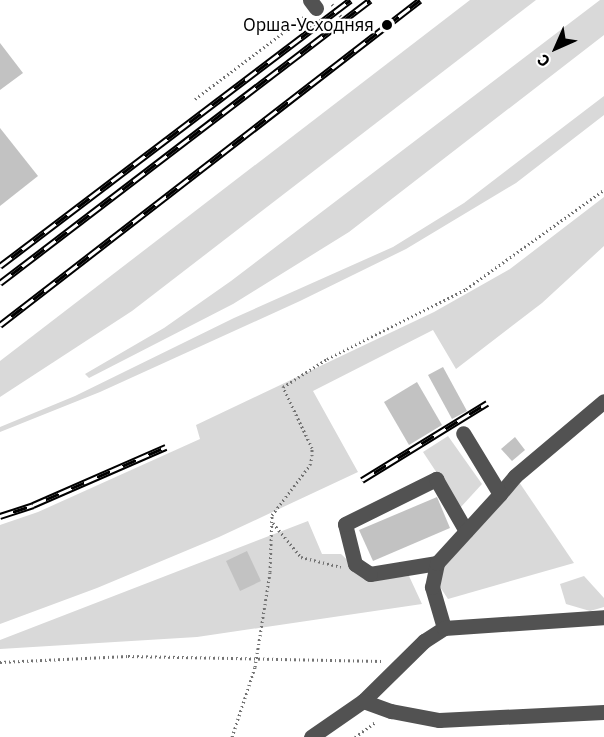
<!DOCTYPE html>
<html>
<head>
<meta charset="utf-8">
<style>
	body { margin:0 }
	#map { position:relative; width:604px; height:737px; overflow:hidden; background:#fff; font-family:"IBM Plex Sans",sans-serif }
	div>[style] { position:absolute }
	.green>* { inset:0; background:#d9d9d9 }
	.building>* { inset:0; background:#c2c2c2 }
	.path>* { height:3px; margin-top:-1.5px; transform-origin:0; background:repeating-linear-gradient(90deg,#747474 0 1.5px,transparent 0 4.5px) }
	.minor>* { height:15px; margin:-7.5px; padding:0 7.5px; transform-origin:7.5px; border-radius:7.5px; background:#525252 }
	.rail>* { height:7px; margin-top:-3.5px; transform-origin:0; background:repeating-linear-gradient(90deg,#fff 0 14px,#000 0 28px); box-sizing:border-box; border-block:2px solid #000 }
	.dots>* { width:16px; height:16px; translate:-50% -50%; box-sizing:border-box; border:3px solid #fff; border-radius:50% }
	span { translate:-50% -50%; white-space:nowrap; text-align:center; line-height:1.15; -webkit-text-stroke:4.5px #fff; paint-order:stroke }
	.poi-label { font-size:18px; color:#000 }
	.right { translate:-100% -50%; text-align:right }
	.north { position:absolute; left:526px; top:18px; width:60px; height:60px; -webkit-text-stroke:4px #fff; paint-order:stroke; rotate:225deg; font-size:16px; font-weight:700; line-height:24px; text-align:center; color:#000 }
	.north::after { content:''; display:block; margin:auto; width:21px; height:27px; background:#000; clip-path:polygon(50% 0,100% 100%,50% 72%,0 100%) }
</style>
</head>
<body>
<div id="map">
	<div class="green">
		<i style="clip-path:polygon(470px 0,536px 0,132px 311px,0 397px,0 361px)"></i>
		<i style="clip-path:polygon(600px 0,604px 0,604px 35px,349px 232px,233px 304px,89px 378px,85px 374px,164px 328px,231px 281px)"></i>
		<i style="clip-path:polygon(604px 96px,604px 115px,516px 183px,406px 249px,300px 301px,100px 392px,0 432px,0 427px,75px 396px,234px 318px,393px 247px,464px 203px)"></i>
		<i style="clip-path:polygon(604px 197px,604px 246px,542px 303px,456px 369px,433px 330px,313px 391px,358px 472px,219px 537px,97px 588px,0 624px,0 525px,38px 512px,200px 439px,196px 425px,434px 312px,510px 269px)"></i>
		<i style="clip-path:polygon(448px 436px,482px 484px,460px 508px,423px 452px)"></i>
		<i style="clip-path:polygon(519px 482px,574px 563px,448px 599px,440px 587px,442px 564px)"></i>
		<i style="clip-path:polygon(308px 521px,322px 554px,341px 554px,368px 580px,409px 576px,422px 604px,197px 637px,0 649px,0 640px)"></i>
		<i style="clip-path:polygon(584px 576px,604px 598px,604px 607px,590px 611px,566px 604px,560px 584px)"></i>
	</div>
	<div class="building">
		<i style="clip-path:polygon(0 43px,23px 73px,0 90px)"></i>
		<i style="clip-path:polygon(0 128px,38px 176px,0 206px)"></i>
		<i style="clip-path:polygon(443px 367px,467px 411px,452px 419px,428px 375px)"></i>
		<i style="clip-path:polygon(417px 382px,442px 425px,409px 445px,384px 402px)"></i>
		<i style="clip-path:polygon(515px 437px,525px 450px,512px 461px,501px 449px)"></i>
		<i style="clip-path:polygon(437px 497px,450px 528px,373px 561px,359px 530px)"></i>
		<i style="clip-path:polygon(247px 551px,261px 581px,240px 591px,226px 561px)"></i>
	</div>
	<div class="path">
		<i style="left:332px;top:4px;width:29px;rotate:54deg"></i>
		<i style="left:195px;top:99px;width:138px;rotate:-37deg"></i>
		<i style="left:273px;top:523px;width:44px;rotate:50.5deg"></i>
		<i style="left:301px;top:557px;width:41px;rotate:14deg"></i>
		<i style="left:0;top:662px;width:128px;rotate:-2.7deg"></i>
		<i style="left:128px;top:656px;width:254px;rotate:1.1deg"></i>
		<i style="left:232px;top:737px;width:74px;rotate:-71.8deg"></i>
		<i style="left:255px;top:667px;width:96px;rotate:-81deg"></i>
		<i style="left:270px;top:572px;width:57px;rotate:-88deg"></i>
		<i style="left:272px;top:515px;width:63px;rotate:-52.8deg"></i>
		<i style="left:310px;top:465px;width:9px;rotate:-77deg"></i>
		<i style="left:312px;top:456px;width:8px;rotate:-90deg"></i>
		<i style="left:312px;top:448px;width:68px;rotate:-115.4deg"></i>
		<i style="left:283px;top:387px;width:52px;rotate:-32.5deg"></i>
		<i style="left:327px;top:359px;width:156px;rotate:-26.7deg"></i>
		<i style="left:466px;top:289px;width:170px;rotate:-35.7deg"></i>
		<i style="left:355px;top:737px;width:26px;rotate:-36deg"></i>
	</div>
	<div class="minor">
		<i style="left:310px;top:0;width:10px;rotate:53deg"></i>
		<i style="left:500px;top:494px;width:23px;rotate:-50deg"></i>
		<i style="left:515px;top:476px;width:116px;rotate:-40.1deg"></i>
		<i style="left:437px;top:563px;width:68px;rotate:170.7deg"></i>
		<i style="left:370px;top:574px;width:18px;rotate:-146deg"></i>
		<i style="left:355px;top:564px;width:41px;rotate:-104deg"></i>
		<i style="left:345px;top:524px;width:102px;rotate:-26.3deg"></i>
		<i style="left:436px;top:479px;width:60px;rotate:60deg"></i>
		<i style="left:444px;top:628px;width:43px;rotate:-106.3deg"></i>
		<i style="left:432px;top:587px;width:25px;rotate:-78deg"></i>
		<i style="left:437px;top:563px;width:93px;rotate:-47.6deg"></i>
		<i style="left:500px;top:494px;width:71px;rotate:-121.2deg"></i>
		<i style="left:363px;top:701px;width:86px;rotate:-44.5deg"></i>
		<i style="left:424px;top:641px;width:24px;rotate:-33deg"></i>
		<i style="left:444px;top:628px;width:160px;rotate:-3.9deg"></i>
		<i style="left:311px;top:737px;width:63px;rotate:-34.7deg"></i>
		<i style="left:363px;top:701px;width:30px;rotate:20deg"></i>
		<i style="left:391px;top:711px;width:49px;rotate:10.6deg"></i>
		<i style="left:439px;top:720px;width:165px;rotate:-2.8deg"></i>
	</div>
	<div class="rail">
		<i style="left:0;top:266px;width:440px;rotate:-37.2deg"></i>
		<i style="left:0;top:283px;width:466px;rotate:-37.4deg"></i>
		<i style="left:0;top:325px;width:531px;rotate:-37.73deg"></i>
		<i style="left:362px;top:480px;width:147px;rotate:-31.6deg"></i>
		<i style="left:0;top:516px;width:35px;rotate:-18deg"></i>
		<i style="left:33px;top:505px;width:145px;rotate:-23.6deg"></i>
	</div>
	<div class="dots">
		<i style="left:387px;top:25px;background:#000"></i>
	</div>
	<div class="poi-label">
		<span class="right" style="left:374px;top:25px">Орша-Усходняя</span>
	</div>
	<div class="north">С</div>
</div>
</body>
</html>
